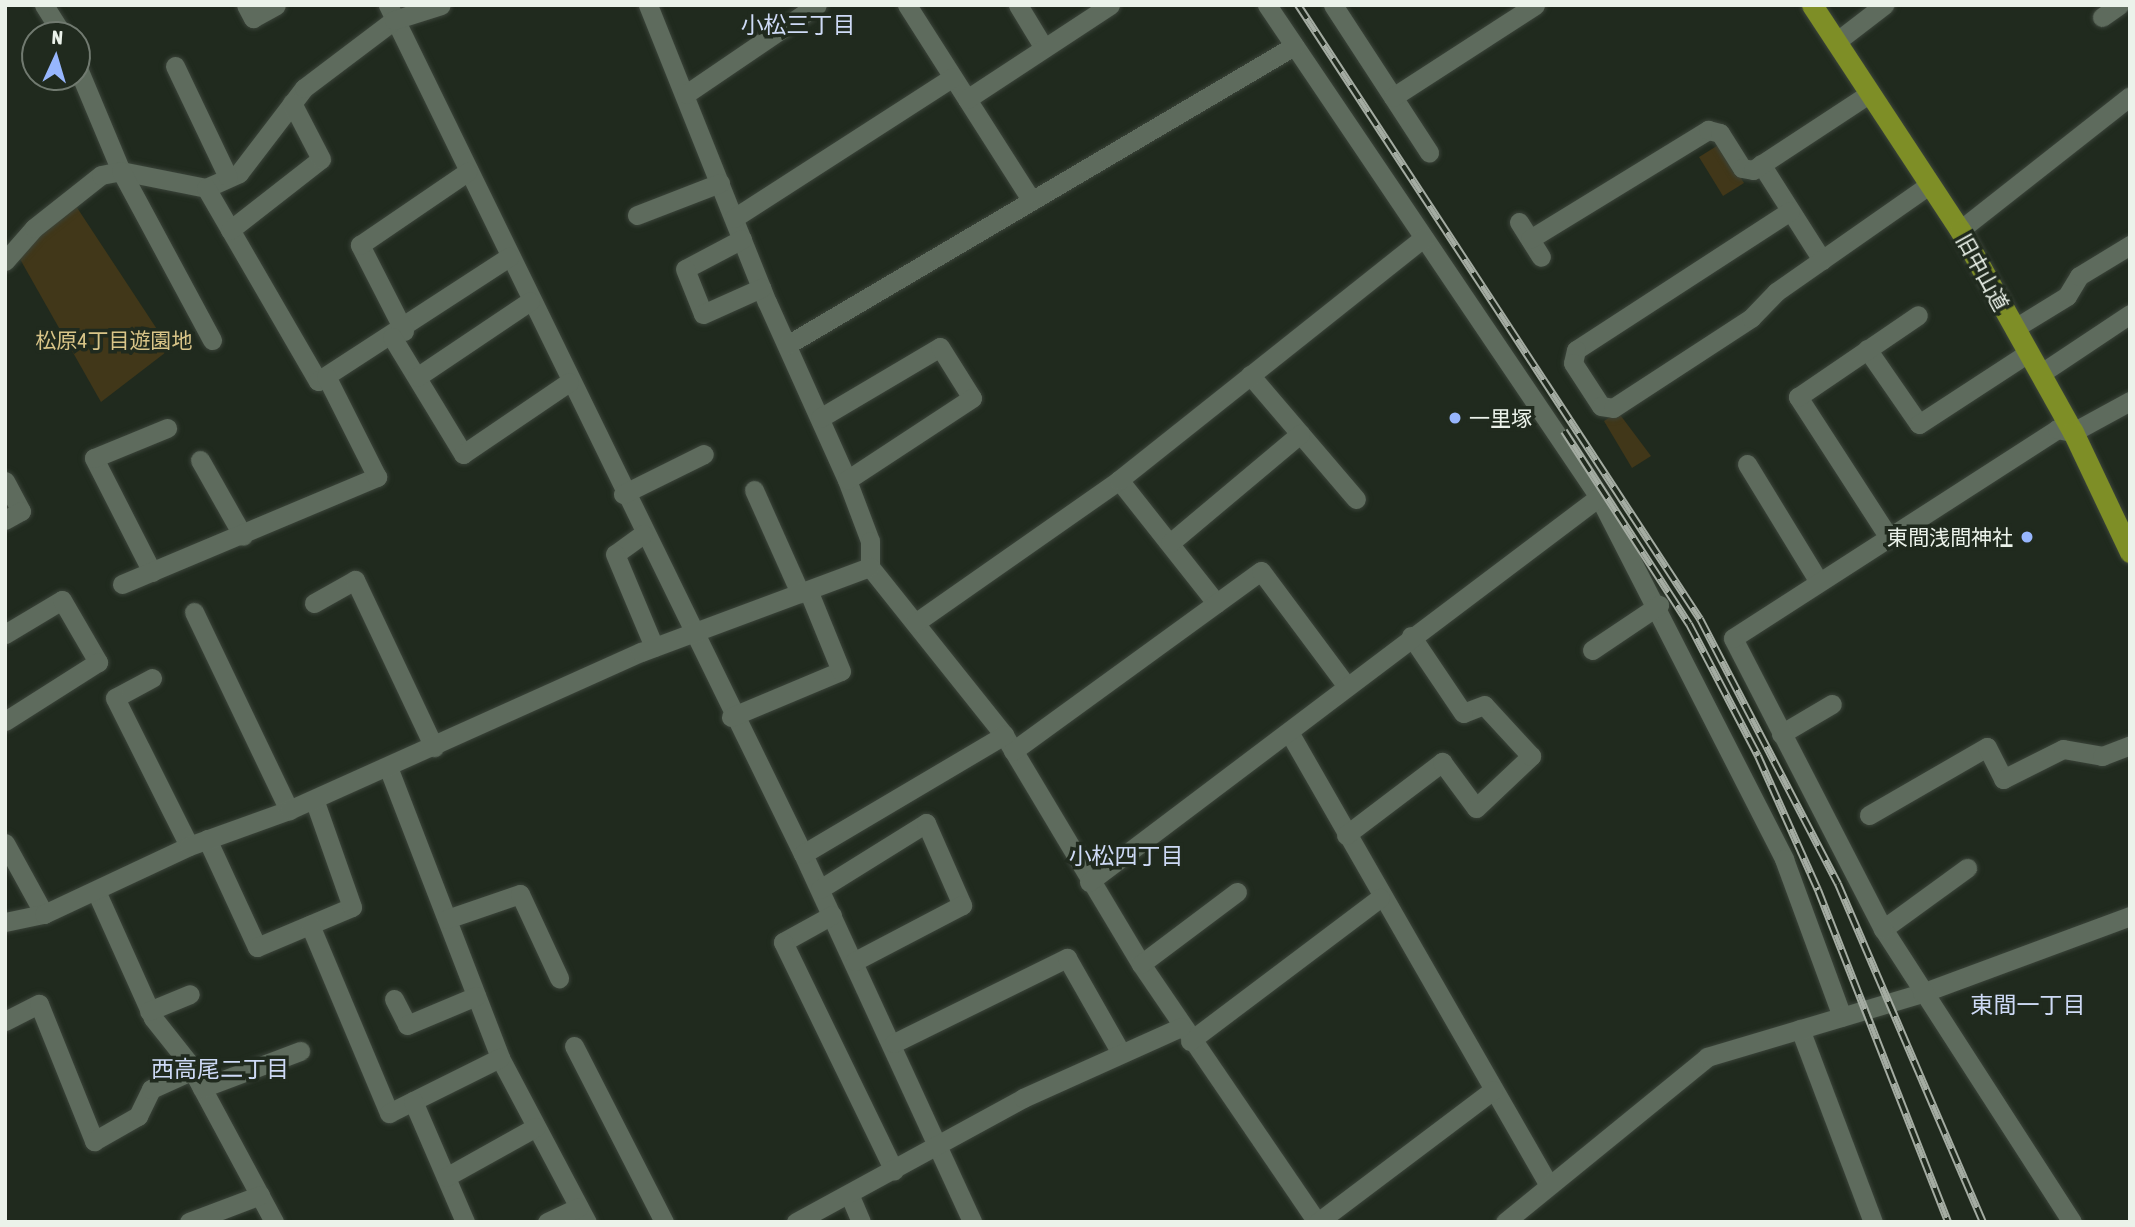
<!DOCTYPE html>
<html>
<head>
<meta charset="utf-8">
<style>
	body { margin:0 }
	#map { position:relative; width:2135px; height:1227px; overflow:hidden; background:#202a1e; font-family:"Asap Condensed","Noto Sans JP",sans-serif }
	div>[style] { position:absolute }
	.green>* { inset:0; background:#413719 }
	.roads { filter:drop-shadow(0 0 2px #3b443a) drop-shadow(0 0 2px #3b443a) }
	.minor>* { height:19px; margin:-9.5px; padding:0 9.5px; transform-origin:9.5px; border-radius:9.5px; background:#5e6b5d }
	.major>* { height:21px; margin:-10.5px; padding:0 10.5px; transform-origin:10.5px; border-radius:10.5px; background:#7e8e26 }
	.rail>* { height:8px; margin-top:-4px; transform-origin:0; background:repeating-linear-gradient(90deg,#202a1e 0 16px,#a4aca2 0 32px); box-sizing:border-box; border-block:2px solid #a4aca2 }
	.dots>* { width:19px; height:19px; translate:-50% -50%; box-sizing:border-box; border:4px solid #202a1e; border-radius:50% }
	span { translate:-50% -50%; white-space:nowrap; text-align:center; line-height:1.15; -webkit-text-stroke:7px #202a1e; paint-order:stroke }
	.street-label { font-size:21px; color:#ebf2ea }
	.park-label { font-size:21px; color:#d9c588 }
	.poi-label { font-size:21px; color:#ebf2ea }
	.left { translate:0 -50%; text-align:left }
	.right { translate:-100% -50%; text-align:right }
	.neighbourhood-label { font-size:23px; color:#cedaf6 }
	.frame { position:absolute; inset:0; border:7px solid #ebf2ea; pointer-events:none }
	.north { position:absolute; left:21px; top:21px; width:70px; height:70px; box-sizing:border-box; background:#202a1e; border:2px solid #717a70; border-radius:50%; rotate:4deg; font-size:19px; font-weight:700; line-height:28px; text-align:center; color:#ebf2ea }
	.north::after { content:''; display:block; margin:auto; width:24px; height:32px; background:#97b6fd; clip-path:polygon(50% 0,100% 100%,50% 72%,0 100%) }
</style>
</head>
<body>
<div id="map">
	<div class="green">
		<i style="clip-path:polygon(1720px 144px,1744px 183px,1723px 196px,1699px 157px)"></i>
		<i style="clip-path:polygon(72px 200px,170px 349px,101px 402px,16px 252px)"></i>
		<i style="clip-path:polygon(1618px 412px,1651px 456px,1632px 468px,1604px 421px)"></i>
	</div>
	<div class="roads">
		<div class="minor">
			<i style="left:44px;top:5px;width:36px;rotate:58deg"></i>
			<i style="left:246px;top:5px;width:15px;rotate:62deg"></i>
			<i style="left:253px;top:18px;width:26px;rotate:-29deg"></i>
			<i style="left:388px;top:5px;width:945px;rotate:63.95deg"></i>
			<i style="left:803px;top:854px;width:405px;rotate:65.3deg"></i>
			<i style="left:648px;top:5px;width:320px;rotate:68.2deg"></i>
			<i style="left:767px;top:302px;width:195px;rotate:65.8deg"></i>
			<i style="left:847px;top:480px;width:65px;rotate:69.3deg"></i>
			<i style="left:870px;top:541px;width:26px;rotate:90deg"></i>
			<i style="left:907px;top:5px;width:232px;rotate:57.5deg"></i>
			<i style="left:1018px;top:5px;width:50px;rotate:58.8deg"></i>
			<i style="left:1267px;top:5px;width:594px;rotate:55.99deg"></i>
			<i style="left:1599px;top:497px;width:407px;rotate:62.9deg"></i>
			<i style="left:1784px;top:859px;width:168px;rotate:69.8deg"></i>
			<i style="left:1333px;top:5px;width:176px;rotate:56.9deg"></i>
			<i style="left:2102px;top:17px;width:21px;rotate:-35deg"></i>
			<i style="left:1836px;top:42px;width:61px;rotate:-37.6deg"></i>
			<i style="left:77px;top:66px;width:114px;rotate:67.3deg"></i>
			<i style="left:121px;top:171px;width:87px;rotate:11.3deg"></i>
			<i style="left:206px;top:188px;width:36px;rotate:-24deg"></i>
			<i style="left:239px;top:173px;width:107px;rotate:-52.6deg"></i>
			<i style="left:304px;top:88px;width:113px;rotate:-37.1deg"></i>
			<i style="left:394px;top:20px;width:49px;rotate:-17.7deg"></i>
			<i style="left:175px;top:66px;width:123px;rotate:64.5deg"></i>
			<i style="left:686px;top:94px;width:158px;rotate:-34.2deg"></i>
			<i style="left:1393px;top:97px;width:169px;rotate:-32.9deg"></i>
			<i style="left:967px;top:99px;width:171px;rotate:-33.3deg"></i>
			<i style="left:1761px;top:164px;width:114px;rotate:57.6deg"></i>
			<i style="left:206px;top:188px;width:223px;rotate:59.9deg"></i>
			<i style="left:318px;top:381px;width:228px;rotate:-33deg"></i>
			<i style="left:1790px;top:211px;width:255px;rotate:147deg"></i>
			<i style="left:1576px;top:350px;width:13px;rotate:103deg"></i>
			<i style="left:1573px;top:363px;width:51px;rotate:56.9deg"></i>
			<i style="left:1601px;top:406px;width:12px;rotate:9deg"></i>
			<i style="left:1613px;top:408px;width:165px;rotate:-33.1deg"></i>
			<i style="left:1751px;top:318px;width:36px;rotate:-46deg"></i>
			<i style="left:1776px;top:292px;width:188px;rotate:-35deg"></i>
			<i style="left:637px;top:215px;width:89px;rotate:-21.1deg"></i>
			<i style="left:734px;top:218px;width:260px;rotate:-32.8deg"></i>
			<i style="left:1519px;top:222px;width:41px;rotate:57.8deg"></i>
			<i style="left:230px;top:230px;width:115px;rotate:-38deg"></i>
			<i style="left:321px;top:159px;width:63px;rotate:-117.4deg"></i>
			<i style="left:1960px;top:230px;width:216px;rotate:-38.2deg"></i>
			<i style="left:742px;top:239px;width:64px;rotate:152.2deg"></i>
			<i style="left:685px;top:269px;width:48px;rotate:68.2deg"></i>
			<i style="left:703px;top:314px;width:64px;rotate:-24.1deg"></i>
			<i style="left:1530px;top:239px;width:209px;rotate:-31.5deg"></i>
			<i style="left:1708px;top:130px;width:12px;rotate:14deg"></i>
			<i style="left:1720px;top:133px;width:41px;rotate:57.8deg"></i>
			<i style="left:1742px;top:168px;width:11px;rotate:10deg"></i>
			<i style="left:1753px;top:170px;width:140px;rotate:-33.3deg"></i>
			<i style="left:5px;top:261px;width:44px;rotate:-48.7deg"></i>
			<i style="left:34px;top:228px;width:85px;rotate:-38.3deg"></i>
			<i style="left:101px;top:175px;width:20px;rotate:-11deg"></i>
			<i style="left:121px;top:171px;width:192px;rotate:61.7deg"></i>
			<i style="left:2015px;top:328px;width:61px;rotate:-31.6deg"></i>
			<i style="left:2067px;top:296px;width:23px;rotate:-59deg"></i>
			<i style="left:2079px;top:276px;width:60px;rotate:-31.3deg"></i>
			<i style="left:404px;top:331px;width:97px;rotate:-117.1deg"></i>
			<i style="left:360px;top:245px;width:130px;rotate:-34.3deg"></i>
			<i style="left:392px;top:337px;width:137px;rotate:58.7deg"></i>
			<i style="left:463px;top:454px;width:128px;rotate:-34.2deg"></i>
			<i style="left:787px;top:345px;width:589px;rotate:-30.53deg"></i>
			<i style="left:1867px;top:349px;width:91px;rotate:55.3deg"></i>
			<i style="left:1919px;top:424px;width:130px;rotate:-33.1deg"></i>
			<i style="left:2040px;top:374px;width:108px;rotate:-33.7deg"></i>
			<i style="left:1250px;top:375px;width:163px;rotate:49.5deg"></i>
			<i style="left:417px;top:377px;width:136px;rotate:-33.9deg"></i>
			<i style="left:820px;top:418px;width:139px;rotate:-30.6deg"></i>
			<i style="left:940px;top:347px;width:60px;rotate:57.9deg"></i>
			<i style="left:972px;top:398px;width:149px;rotate:146.7deg"></i>
			<i style="left:200px;top:460px;width:87px;rotate:60.5deg"></i>
			<i style="left:1747px;top:464px;width:138px;rotate:58.6deg"></i>
			<i style="left:1119px;top:480px;width:157px;rotate:51.7deg"></i>
			<i style="left:5px;top:481px;width:34px;rotate:62deg"></i>
			<i style="left:21px;top:511px;width:18px;rotate:151deg"></i>
			<i style="left:754px;top:490px;width:113px;rotate:65.9deg"></i>
			<i style="left:623px;top:494px;width:90px;rotate:-26.3deg"></i>
			<i style="left:643px;top:534px;width:34px;rotate:144deg"></i>
			<i style="left:615px;top:554px;width:101px;rotate:67.2deg"></i>
			<i style="left:1888px;top:536px;width:166px;rotate:-122.9deg"></i>
			<i style="left:1798px;top:397px;width:145px;rotate:-34.3deg"></i>
			<i style="left:1170px;top:543px;width:170px;rotate:-40deg"></i>
			<i style="left:870px;top:567px;width:215px;rotate:51.4deg"></i>
			<i style="left:1004px;top:735px;width:267px;rotate:59.1deg"></i>
			<i style="left:1141px;top:964px;width:312px;rotate:55.7deg"></i>
			<i style="left:152px;top:572px;width:128px;rotate:-117deg"></i>
			<i style="left:94px;top:458px;width:79px;rotate:-22.3deg"></i>
			<i style="left:122px;top:584px;width:277px;rotate:-22.8deg"></i>
			<i style="left:377px;top:477px;width:113px;rotate:-116.8deg"></i>
			<i style="left:314px;top:603px;width:47px;rotate:-29.3deg"></i>
			<i style="left:355px;top:580px;width:185px;rotate:64.7deg"></i>
			<i style="left:194px;top:612px;width:220px;rotate:64.4deg"></i>
			<i style="left:915px;top:623px;width:249px;rotate:-35deg"></i>
			<i style="left:1119px;top:480px;width:389px;rotate:-38.5deg"></i>
			<i style="left:5px;top:634px;width:66px;rotate:-30.8deg"></i>
			<i style="left:62px;top:600px;width:72px;rotate:59.9deg"></i>
			<i style="left:98px;top:662px;width:110px;rotate:147.6deg"></i>
			<i style="left:1592px;top:650px;width:81px;rotate:-33.9deg"></i>
			<i style="left:152px;top:678px;width:42px;rotate:151.6deg"></i>
			<i style="left:115px;top:698px;width:165px;rotate:63.4deg"></i>
			<i style="left:731px;top:717px;width:119px;rotate:-22.7deg"></i>
			<i style="left:841px;top:671px;width:87px;rotate:-112.2deg"></i>
			<i style="left:1289px;top:732px;width:519px;rotate:60.17deg"></i>
			<i style="left:1781px;top:734px;width:59px;rotate:-30.5deg"></i>
			<i style="left:1013px;top:751px;width:306px;rotate:-36deg"></i>
			<i style="left:1261px;top:571px;width:142px;rotate:53.3deg"></i>
			<i style="left:388px;top:767px;width:312px;rotate:68.9deg"></i>
			<i style="left:500px;top:1058px;width:186px;rotate:62.1deg"></i>
			<i style="left:1869px;top:815px;width:136px;rotate:-30deg"></i>
			<i style="left:1987px;top:747px;width:36px;rotate:63deg"></i>
			<i style="left:2003px;top:779px;width:67px;rotate:-26.6deg"></i>
			<i style="left:2063px;top:749px;width:40px;rotate:10deg"></i>
			<i style="left:2102px;top:756px;width:30px;rotate:-21deg"></i>
			<i style="left:1346px;top:835px;width:121px;rotate:-37.2deg"></i>
			<i style="left:1442px;top:762px;width:57px;rotate:53.5deg"></i>
			<i style="left:1476px;top:808px;width:76px;rotate:-43.4deg"></i>
			<i style="left:1531px;top:756px;width:69px;rotate:-132.7deg"></i>
			<i style="left:1484px;top:705px;width:22px;rotate:159deg"></i>
			<i style="left:1463px;top:713px;width:93px;rotate:-124deg"></i>
			<i style="left:207px;top:839px;width:119px;rotate:65.2deg"></i>
			<i style="left:257px;top:947px;width:103px;rotate:-22.8deg"></i>
			<i style="left:352px;top:907px;width:114px;rotate:-109.4deg"></i>
			<i style="left:5px;top:843px;width:81px;rotate:61.2deg"></i>
			<i style="left:803px;top:854px;width:234px;rotate:-30.6deg"></i>
			<i style="left:1089px;top:882px;width:639px;rotate:-37.05deg"></i>
			<i style="left:820px;top:889px;width:125px;rotate:-31.9deg"></i>
			<i style="left:926px;top:823px;width:90px;rotate:66.3deg"></i>
			<i style="left:962px;top:905px;width:121px;rotate:152.4deg"></i>
			<i style="left:96px;top:891px;width:139px;rotate:65.8deg"></i>
			<i style="left:153px;top:1018px;width:56px;rotate:51.5deg"></i>
			<i style="left:188px;top:1062px;width:182px;rotate:61.7deg"></i>
			<i style="left:832px;top:915px;width:56px;rotate:151.1deg"></i>
			<i style="left:783px;top:942px;width:254px;rotate:64.1deg"></i>
			<i style="left:447px;top:919px;width:77px;rotate:-18.9deg"></i>
			<i style="left:520px;top:894px;width:93px;rotate:65.1deg"></i>
			<i style="left:5px;top:922px;width:40px;rotate:-12deg"></i>
			<i style="left:44px;top:914px;width:160px;rotate:-25.1deg"></i>
			<i style="left:189px;top:846px;width:106px;rotate:-19.8deg"></i>
			<i style="left:289px;top:810px;width:386px;rotate:-24.2deg"></i>
			<i style="left:641px;top:652px;width:244px;rotate:-20.4deg"></i>
			<i style="left:310px;top:925px;width:204px;rotate:67.2deg"></i>
			<i style="left:389px;top:1113px;width:124px;rotate:-26.4deg"></i>
			<i style="left:1883px;top:929px;width:104px;rotate:-36deg"></i>
			<i style="left:1141px;top:964px;width:120px;rotate:-36.9deg"></i>
			<i style="left:394px;top:999px;width:29px;rotate:63deg"></i>
			<i style="left:407px;top:1025px;width:75px;rotate:-22.8deg"></i>
			<i style="left:149px;top:1011px;width:44px;rotate:-22.5deg"></i>
			<i style="left:5px;top:1021px;width:38px;rotate:-27deg"></i>
			<i style="left:39px;top:1004px;width:148px;rotate:68.1deg"></i>
			<i style="left:94px;top:1141px;width:51px;rotate:-29.6deg"></i>
			<i style="left:138px;top:1116px;width:30px;rotate:-64deg"></i>
			<i style="left:151px;top:1089px;width:46px;rotate:-24.3deg"></i>
			<i style="left:1800px;top:1029px;width:206px;rotate:69.3deg"></i>
			<i style="left:1190px;top:1041px;width:238px;rotate:-37deg"></i>
			<i style="left:894px;top:1043px;width:193px;rotate:-26.2deg"></i>
			<i style="left:1067px;top:958px;width:109px;rotate:60.4deg"></i>
			<i style="left:574px;top:1046px;width:198px;rotate:62.9deg"></i>
			<i style="left:202px;top:1088px;width:105px;rotate:-20.7deg"></i>
			<i style="left:413px;top:1101px;width:132px;rotate:66.7deg"></i>
			<i style="left:446px;top:1177px;width:103px;rotate:-29.1deg"></i>
			<i style="left:850px;top:1196px;width:28px;rotate:67deg"></i>
			<i style="left:189px;top:1222px;width:76px;rotate:-20.8deg"></i>
			<i style="left:547px;top:1222px;width:35px;rotate:-25deg"></i>
			<i style="left:796px;top:1222px;width:259px;rotate:-28.6deg"></i>
			<i style="left:1023px;top:1098px;width:173px;rotate:-24.2deg"></i>
			<i style="left:1318px;top:1222px;width:219px;rotate:-37deg"></i>
			<i style="left:1505px;top:1222px;width:261px;rotate:-39.2deg"></i>
			<i style="left:1707px;top:1057px;width:224px;rotate:-16.6deg"></i>
			<i style="left:1922px;top:993px;width:222px;rotate:-20.3deg"></i>
			<i style="left:2072px;top:1222px;width:349px;rotate:-122.8deg"></i>
			<i style="left:1883px;top:929px;width:327px;rotate:-117.3deg"></i>
			<i style="left:1733px;top:638px;width:386px;rotate:-32.8deg"></i>
			<i style="left:2057px;top:429px;width:16px;rotate:11deg"></i>
			<i style="left:2073px;top:432px;width:65px;rotate:-28.5deg"></i>
		</div>
		<div class="major">
			<i style="left:1812px;top:5px;width:269px;rotate:56.7deg"></i>
			<i style="left:1960px;top:230px;width:231px;rotate:60.8deg"></i>
			<i style="left:2073px;top:432px;width:133px;rotate:64.6deg"></i>
		</div>
	</div>
	<div class="rail">
		<i style="left:1298px;top:5px;width:734px;rotate:56.79deg"></i>
		<i style="left:1700px;top:619px;width:299px;rotate:62.5deg"></i>
		<i style="left:1838px;top:884px;width:368px;rotate:66.8deg"></i>
		<i style="left:1564px;top:431px;width:230px;rotate:57.1deg"></i>
		<i style="left:1689px;top:624px;width:149px;rotate:62.4deg"></i>
		<i style="left:1758px;top:756px;width:147px;rotate:65.9deg"></i>
		<i style="left:1818px;top:890px;width:357px;rotate:68.6deg"></i>
	</div>
	<div class="dots">
		<i style="left:1455px;top:418px;background:#97b6fd"></i>
		<i style="left:2027px;top:537px;background:#97b6fd"></i>
	</div>
	<div class="street-label">
		<span style="left:1983px;top:272px;rotate:61deg">旧中山道</span>
	</div>
	<div class="park-label">
		<span style="left:114px;top:340px">松原4丁目遊園地</span>
	</div>
	<div class="poi-label">
		<span class="left" style="left:1469px;top:418px">一里塚</span>
		<span class="right" style="left:2013px;top:537px">東間浅間神社</span>
	</div>
	<div class="neighbourhood-label">
		<span style="left:798px;top:25px">小松三丁目</span>
		<span style="left:1126px;top:856px">小松四丁目</span>
		<span style="left:2028px;top:1005px">東間一丁目</span>
		<span style="left:220px;top:1069px">西高尾二丁目</span>
	</div>
	<div class="frame"></div>
	<div class="north">N</div>
</div>
</body>
</html>
